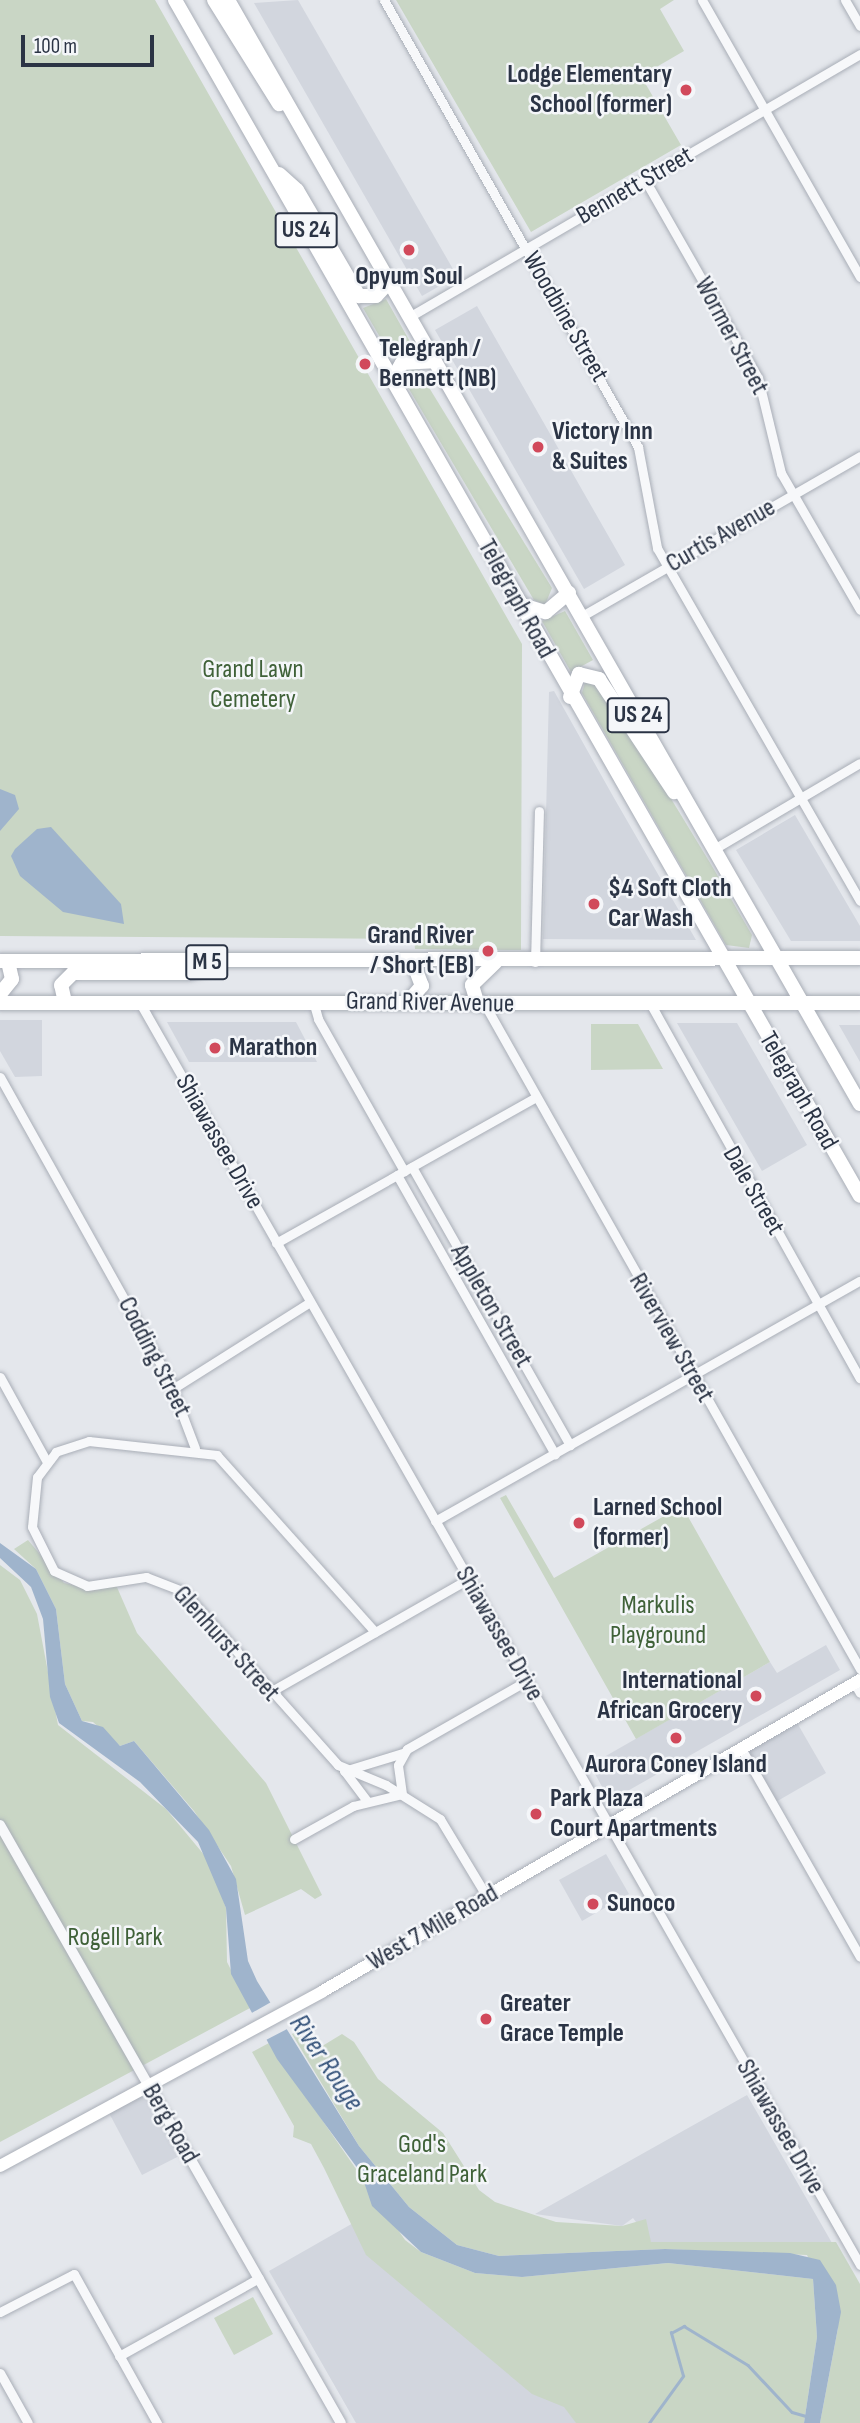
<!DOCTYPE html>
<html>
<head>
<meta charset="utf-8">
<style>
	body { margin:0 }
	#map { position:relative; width:860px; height:2423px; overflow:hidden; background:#e4e7ec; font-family:"Sofia Sans Condensed",sans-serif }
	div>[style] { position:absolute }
	.built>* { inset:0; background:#d2d6de }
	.green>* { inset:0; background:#c9d6c5 }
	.water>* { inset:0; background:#9fb4cc }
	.pier>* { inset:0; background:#e4e7ec }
	.stream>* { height:2.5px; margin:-1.25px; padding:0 1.25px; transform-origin:1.25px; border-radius:1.25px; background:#9fb4cc }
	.roads { filter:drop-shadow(0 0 2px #a9aeb7) drop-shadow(0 0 2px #a9aeb7) }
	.minor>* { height:9px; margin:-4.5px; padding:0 4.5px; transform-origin:4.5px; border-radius:4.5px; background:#f7f8fa }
	.tertiary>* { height:10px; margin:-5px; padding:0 5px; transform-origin:5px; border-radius:5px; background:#f7f8fa }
	.secondary>* { height:12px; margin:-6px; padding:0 6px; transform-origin:6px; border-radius:6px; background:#fff }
	.primary>* { height:14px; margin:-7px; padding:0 7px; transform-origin:7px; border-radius:7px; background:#fff }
	.dots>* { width:19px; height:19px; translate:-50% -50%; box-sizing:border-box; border:4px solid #f4f6f9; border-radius:50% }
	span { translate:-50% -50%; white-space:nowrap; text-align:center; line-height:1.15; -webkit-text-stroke:5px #f4f6f9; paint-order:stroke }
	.shield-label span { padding:2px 5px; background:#f4f6f9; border:2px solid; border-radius:5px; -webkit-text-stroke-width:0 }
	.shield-label { font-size:24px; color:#2b3445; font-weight:700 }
	.poi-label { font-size:26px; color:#2b3445; font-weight:700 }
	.right { translate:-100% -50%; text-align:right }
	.left { translate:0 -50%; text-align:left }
	.street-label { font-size:26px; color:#2b3445 }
	.park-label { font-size:26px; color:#3f6138 }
	.water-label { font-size:28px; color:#34527a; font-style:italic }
	.scale { position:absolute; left:21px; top:35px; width:133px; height:32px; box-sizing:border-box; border:4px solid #2b3445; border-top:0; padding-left:9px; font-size:21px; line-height:24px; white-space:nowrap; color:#2b3445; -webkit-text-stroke:5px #f4f6f9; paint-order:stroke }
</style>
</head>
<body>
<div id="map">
	<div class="built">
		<i style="clip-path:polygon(298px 0,457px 276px,422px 296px,254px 3px)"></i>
		<i style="clip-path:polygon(477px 306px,625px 565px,584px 589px,435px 330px)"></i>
		<i style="clip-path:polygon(554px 691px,614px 798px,696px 940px,543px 939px,549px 692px)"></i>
		<i style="clip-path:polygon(795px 815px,860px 926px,860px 941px,791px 941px,736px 850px)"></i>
		<i style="clip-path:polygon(0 1020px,42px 1020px,42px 1076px,15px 1077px,0 1051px)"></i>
		<i style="clip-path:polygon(167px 1022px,296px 1022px,317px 1062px,189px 1062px)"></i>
		<i style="clip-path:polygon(677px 1023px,737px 1023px,807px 1145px,762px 1171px)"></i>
		<i style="clip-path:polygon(839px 1025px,860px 1025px,860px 1062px)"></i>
		<i style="clip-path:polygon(826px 1645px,840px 1670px,610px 1801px,590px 1765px,770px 1662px,777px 1673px)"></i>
		<i style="clip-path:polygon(796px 1721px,826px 1773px,774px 1803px,743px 1751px)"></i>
		<i style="clip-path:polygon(606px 1854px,629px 1894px,582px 1921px,559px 1880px)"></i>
		<i style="clip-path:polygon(149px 2092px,185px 2153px,142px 2175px,109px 2113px)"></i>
		<i style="clip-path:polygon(747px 2095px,832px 2243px,651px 2242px,633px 2218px,622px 2226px,535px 2214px)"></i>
		<i style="clip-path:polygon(376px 2210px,416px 2252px,475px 2275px,534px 2277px,801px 2423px,356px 2423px,269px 2271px)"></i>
	</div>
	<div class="green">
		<i style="clip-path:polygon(0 0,155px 0,522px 644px,521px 950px,415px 949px,414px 939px,0 936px)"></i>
		<i style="clip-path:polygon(396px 0,674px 0,660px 9px,684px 51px,641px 76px,681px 145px,531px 232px)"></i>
		<i style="clip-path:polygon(386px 299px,413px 347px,392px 358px,363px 308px)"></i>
		<i style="clip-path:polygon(417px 368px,552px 588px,545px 605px,534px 600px,403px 379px,403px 370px)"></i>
		<i style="clip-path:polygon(565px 611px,593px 660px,571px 672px,542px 621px)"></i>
		<i style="clip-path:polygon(586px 679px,603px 687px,712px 866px,752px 935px,749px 948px,726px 945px,582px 693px)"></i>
		<i style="clip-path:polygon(591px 1024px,638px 1024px,663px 1069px,591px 1070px)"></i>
		<i style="clip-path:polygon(506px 1495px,554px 1578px,682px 1506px,770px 1662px,636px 1739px,500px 1498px)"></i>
		<i style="clip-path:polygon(28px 1540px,64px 1583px,96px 1590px,116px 1585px,137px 1633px,266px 1783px,322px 1895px,315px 1899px,301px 1889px,245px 1915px,231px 1866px,194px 1811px,134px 1741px,120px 1746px,93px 1722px,82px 1721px,65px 1684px,56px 1609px,36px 1569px,14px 1549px)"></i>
		<i style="clip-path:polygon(0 1565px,20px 1580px,37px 1614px,58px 1725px,166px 1809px,210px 1862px,226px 1908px,227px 1962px,250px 2008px,0 2142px)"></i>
		<i style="clip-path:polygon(304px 2027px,319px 2048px,342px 2034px,354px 2042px,378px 2079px,443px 2133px,479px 2190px,495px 2202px,556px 2222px,622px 2226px,646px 2219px,651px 2242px,836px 2242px,860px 2284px,860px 2423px,820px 2423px,838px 2328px,807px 2255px,665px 2249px,499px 2256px,457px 2245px,409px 2207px,359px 2146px,292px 2034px)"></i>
		<i style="clip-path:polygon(269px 2043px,405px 2240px,421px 2252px,475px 2273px,522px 2277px,668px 2263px,813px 2279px,817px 2337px,804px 2423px,576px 2423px,564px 2407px,532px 2394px,366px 2255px,324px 2168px,311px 2144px,293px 2137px,294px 2126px,252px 2052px)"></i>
		<i style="clip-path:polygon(253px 2297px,273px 2334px,234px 2355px,214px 2318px)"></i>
	</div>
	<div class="water">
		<i style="clip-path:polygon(0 789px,15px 795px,19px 809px,0 831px)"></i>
		<i style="clip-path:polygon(51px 827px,121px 904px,124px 924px,63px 912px,20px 876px,11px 856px,15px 849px,37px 829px)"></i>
		<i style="clip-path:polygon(0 1543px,36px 1569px,56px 1609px,65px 1684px,82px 1721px,103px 1727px,120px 1746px,134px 1741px,209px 1830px,236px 1879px,248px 1961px,257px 1981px,359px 2146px,409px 2207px,457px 2245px,499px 2256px,665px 2249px,790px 2253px,820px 2260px,836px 2285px,841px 2312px,820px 2423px,804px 2423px,817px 2337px,813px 2279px,668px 2263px,522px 2277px,475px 2273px,421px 2252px,372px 2206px,361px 2173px,277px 2059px,231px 1974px,226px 1908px,198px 1842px,140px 1782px,59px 1723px,50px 1697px,43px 1619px,31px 1587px,0 1558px)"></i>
	</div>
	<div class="pier">
		<i style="clip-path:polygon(273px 2001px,291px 2027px,264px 2041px,250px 2014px)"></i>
	</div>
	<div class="stream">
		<i style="left:649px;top:2423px;width:58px;rotate:-54.1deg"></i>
		<i style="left:683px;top:2376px;width:45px;rotate:-105.6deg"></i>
		<i style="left:671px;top:2333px;width:15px;rotate:-28deg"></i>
		<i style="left:684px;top:2326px;width:75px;rotate:31.4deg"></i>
		<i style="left:748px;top:2365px;width:64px;rotate:46.9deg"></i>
		<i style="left:792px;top:2412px;width:15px;rotate:16deg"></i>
	</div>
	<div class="roads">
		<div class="minor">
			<i style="left:384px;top:0;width:514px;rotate:60.39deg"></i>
			<i style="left:638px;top:447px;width:103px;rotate:79.3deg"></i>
			<i style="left:657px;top:548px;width:407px;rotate:60.1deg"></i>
			<i style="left:702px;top:0;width:319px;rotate:60.3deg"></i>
			<i style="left:845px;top:0;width:30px;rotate:60deg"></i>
			<i style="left:645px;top:180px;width:228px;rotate:60.3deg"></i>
			<i style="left:758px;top:378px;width:98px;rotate:76.4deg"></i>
			<i style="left:781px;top:473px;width:158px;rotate:60deg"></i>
			<i style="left:409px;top:317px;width:522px;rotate:-30.25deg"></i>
			<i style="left:582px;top:616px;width:321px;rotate:-29.9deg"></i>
			<i style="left:714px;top:849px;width:169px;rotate:-30.5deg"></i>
			<i style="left:535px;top:962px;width:151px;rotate:-88.5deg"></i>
			<i style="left:313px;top:1001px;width:19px;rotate:74deg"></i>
			<i style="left:318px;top:1019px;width:175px;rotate:60.5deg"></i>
			<i style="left:140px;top:1003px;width:1453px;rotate:60.29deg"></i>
			<i style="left:650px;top:1003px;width:430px;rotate:60.8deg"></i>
			<i style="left:485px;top:1005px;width:763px;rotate:60.54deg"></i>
			<i style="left:0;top:1077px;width:344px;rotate:60.8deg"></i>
			<i style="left:168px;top:1377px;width:76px;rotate:69.2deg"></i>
			<i style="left:412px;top:1167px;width:320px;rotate:60.4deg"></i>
			<i style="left:397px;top:1175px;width:321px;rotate:60.5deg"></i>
			<i style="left:276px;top:1243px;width:296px;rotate:-29.3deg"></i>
			<i style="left:0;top:1377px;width:97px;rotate:61.1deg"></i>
			<i style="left:174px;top:1388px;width:161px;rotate:-32.3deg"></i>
			<i style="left:435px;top:1521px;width:488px;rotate:-29.5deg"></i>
			<i style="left:375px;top:1632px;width:237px;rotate:-131.8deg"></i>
			<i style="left:217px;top:1455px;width:129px;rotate:-173.8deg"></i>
			<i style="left:89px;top:1441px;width:35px;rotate:162deg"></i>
			<i style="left:56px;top:1452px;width:31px;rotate:127deg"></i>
			<i style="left:37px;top:1477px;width:50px;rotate:95.7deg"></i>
			<i style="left:32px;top:1527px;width:49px;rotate:63.4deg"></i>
			<i style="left:54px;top:1571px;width:36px;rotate:24deg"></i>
			<i style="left:87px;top:1586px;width:60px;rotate:-8.7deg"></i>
			<i style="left:146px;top:1577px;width:40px;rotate:21deg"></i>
			<i style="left:183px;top:1591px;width:233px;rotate:48.3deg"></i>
			<i style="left:338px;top:1765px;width:52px;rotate:22.6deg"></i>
			<i style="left:386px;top:1785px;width:64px;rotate:32.2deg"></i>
			<i style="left:440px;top:1819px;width:91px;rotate:58.9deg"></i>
			<i style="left:855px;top:1684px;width:10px;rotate:61deg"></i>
			<i style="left:270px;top:1692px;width:228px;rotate:-29.7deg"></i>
			<i style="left:742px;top:1750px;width:238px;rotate:60.3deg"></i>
			<i style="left:367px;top:1801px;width:38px;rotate:-127deg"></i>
			<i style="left:344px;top:1771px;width:62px;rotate:-17deg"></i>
			<i style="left:294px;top:1839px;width:68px;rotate:-29.2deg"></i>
			<i style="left:353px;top:1806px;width:50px;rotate:-13.8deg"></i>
			<i style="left:402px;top:1794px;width:29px;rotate:-98deg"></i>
			<i style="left:398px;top:1765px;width:18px;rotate:-61deg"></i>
			<i style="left:407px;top:1749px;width:137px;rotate:-29.7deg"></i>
			<i style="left:0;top:2312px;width:83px;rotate:-27.2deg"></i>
			<i style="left:74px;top:2274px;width:171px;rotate:60.9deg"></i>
			<i style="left:119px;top:2356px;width:160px;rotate:-29.1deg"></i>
			<i style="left:0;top:2373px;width:57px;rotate:60.8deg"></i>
		</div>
		<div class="tertiary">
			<i style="left:0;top:1825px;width:688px;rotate:60.31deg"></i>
		</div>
		<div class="secondary">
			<i style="left:0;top:2166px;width:367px;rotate:-28.4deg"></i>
			<i style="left:323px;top:1991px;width:621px;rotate:-30.08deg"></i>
		</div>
		<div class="primary">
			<i style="left:175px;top:0;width:1378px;rotate:60.2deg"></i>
			<i style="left:214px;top:0;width:123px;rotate:58deg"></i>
			<i style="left:228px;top:0;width:1272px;rotate:60.21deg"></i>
			<i style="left:279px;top:174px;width:24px;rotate:42deg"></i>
			<i style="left:297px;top:190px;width:123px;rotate:59.7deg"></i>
			<i style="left:359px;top:296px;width:17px"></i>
			<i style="left:376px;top:296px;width:19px;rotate:-47deg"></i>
			<i style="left:392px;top:380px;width:20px;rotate:-60deg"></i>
			<i style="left:402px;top:363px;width:33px;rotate:-3deg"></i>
			<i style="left:519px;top:604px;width:28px;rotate:17deg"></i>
			<i style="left:546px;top:612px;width:30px;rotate:-40deg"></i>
			<i style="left:570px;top:697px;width:25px;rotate:-69deg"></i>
			<i style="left:579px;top:674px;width:21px;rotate:14deg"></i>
			<i style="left:599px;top:679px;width:136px;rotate:56.4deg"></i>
			<i style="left:0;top:961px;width:860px;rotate:-0.2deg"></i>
			<i style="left:0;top:994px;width:19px;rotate:-51deg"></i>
			<i style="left:12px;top:979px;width:18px;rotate:-103deg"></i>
			<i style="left:65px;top:1002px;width:17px;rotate:-103deg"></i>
			<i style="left:61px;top:985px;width:17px;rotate:-45deg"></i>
			<i style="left:73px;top:973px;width:116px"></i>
			<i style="left:189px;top:973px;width:24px;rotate:-15deg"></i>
			<i style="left:0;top:1003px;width:860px"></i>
			<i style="left:407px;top:1003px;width:23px;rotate:-49deg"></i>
			<i style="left:422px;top:986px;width:25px;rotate:-111deg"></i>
			<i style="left:478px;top:1005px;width:21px;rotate:-107deg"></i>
			<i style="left:472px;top:985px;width:32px;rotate:-44deg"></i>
		</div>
	</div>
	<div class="dots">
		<i style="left:686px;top:90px;background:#d1495b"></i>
		<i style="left:409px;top:250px;background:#d1495b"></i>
		<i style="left:365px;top:364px;background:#d1495b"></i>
		<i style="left:538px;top:447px;background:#d1495b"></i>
		<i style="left:594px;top:904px;background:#d1495b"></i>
		<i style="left:488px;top:951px;background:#d1495b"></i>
		<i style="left:215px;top:1048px;background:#d1495b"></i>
		<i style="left:579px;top:1523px;background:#d1495b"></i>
		<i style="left:756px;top:1696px;background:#d1495b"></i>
		<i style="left:676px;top:1738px;background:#d1495b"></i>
		<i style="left:536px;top:1814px;background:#d1495b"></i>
		<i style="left:593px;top:1904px;background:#d1495b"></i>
		<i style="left:486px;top:2019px;background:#d1495b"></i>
	</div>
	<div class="shield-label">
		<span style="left:306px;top:230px">US 24</span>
		<span style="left:638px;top:715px">US 24</span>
		<span style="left:207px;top:962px">M 5</span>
	</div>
	<div class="poi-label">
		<span class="right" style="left:672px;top:90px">Lodge Elementary<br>School (former)</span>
		<span style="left:409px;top:277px">Opyum Soul</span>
		<span class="left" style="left:379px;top:364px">Telegraph /<br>Bennett (NB)</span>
		<span class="left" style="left:552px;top:447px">Victory Inn<br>&amp; Suites</span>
		<span class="left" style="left:608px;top:904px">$4 Soft Cloth<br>Car Wash</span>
		<span class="right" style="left:474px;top:951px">Grand River<br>/ Short (EB)</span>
		<span class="left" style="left:229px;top:1048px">Marathon</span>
		<span class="left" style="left:593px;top:1523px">Larned School<br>(former)</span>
		<span class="right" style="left:742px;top:1696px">International<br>African Grocery</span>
		<span style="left:676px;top:1765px">Aurora Coney Island</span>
		<span class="left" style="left:550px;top:1814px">Park Plaza<br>Court Apartments</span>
		<span class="left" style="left:607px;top:1904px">Sunoco</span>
		<span class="left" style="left:500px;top:2019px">Greater<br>Grace Temple</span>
	</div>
	<div class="street-label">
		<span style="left:635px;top:186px;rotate:-30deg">Bennett Street</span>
		<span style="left:565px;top:317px;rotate:60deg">Woodbine Street</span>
		<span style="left:731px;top:336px;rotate:62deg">Wormer Street</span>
		<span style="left:721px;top:536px;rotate:-30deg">Curtis Avenue</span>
		<span style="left:516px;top:599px;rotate:61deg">Telegraph Road</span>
		<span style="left:430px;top:1003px;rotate:1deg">Grand River Avenue</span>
		<span style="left:798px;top:1091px;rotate:60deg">Telegraph Road</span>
		<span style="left:219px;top:1142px;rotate:60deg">Shiawassee Drive</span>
		<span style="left:753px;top:1191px;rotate:60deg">Dale Street</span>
		<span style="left:491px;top:1306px;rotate:60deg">Appleton Street</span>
		<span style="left:671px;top:1338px;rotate:60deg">Riverview Street</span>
		<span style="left:154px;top:1357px;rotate:63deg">Codding Street</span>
		<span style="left:499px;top:1634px;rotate:60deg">Shiawassee Drive</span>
		<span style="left:226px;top:1644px;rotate:48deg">Glenhurst Street</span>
		<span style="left:433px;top:1928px;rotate:-30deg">West 7 Mile Road</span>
		<span style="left:170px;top:2124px;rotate:60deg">Berg Road</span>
		<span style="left:780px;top:2127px;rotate:60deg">Shiawassee Drive</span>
	</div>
	<div class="park-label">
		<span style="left:253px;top:685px">Grand Lawn<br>Cemetery</span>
		<span style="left:658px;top:1621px">Markulis<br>Playground</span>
		<span style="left:115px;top:1938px">Rogell Park</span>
		<span style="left:422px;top:2160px">God's<br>Graceland Park</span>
	</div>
	<div class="water-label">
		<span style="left:326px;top:2063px;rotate:56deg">River Rouge</span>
	</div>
	<div class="scale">100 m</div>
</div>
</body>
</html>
